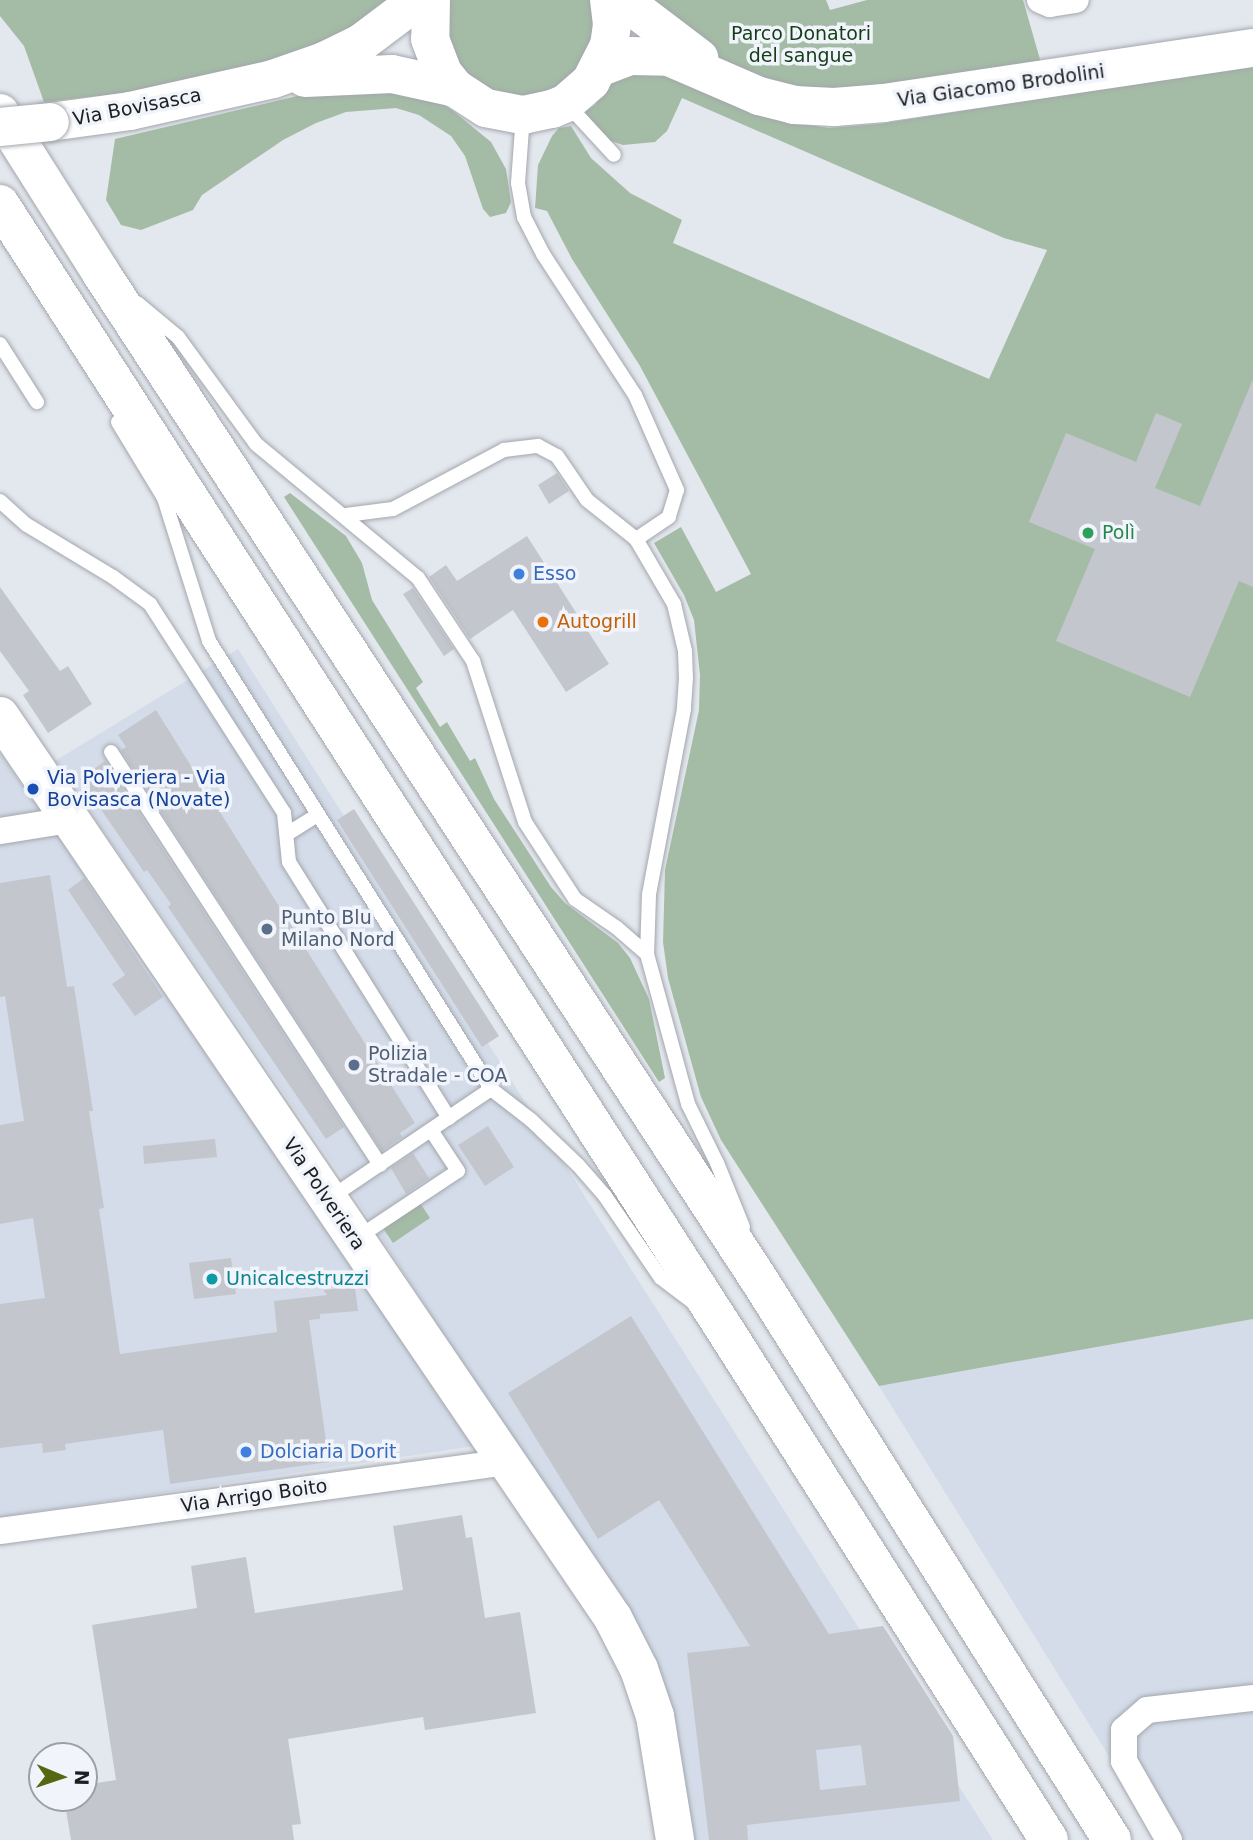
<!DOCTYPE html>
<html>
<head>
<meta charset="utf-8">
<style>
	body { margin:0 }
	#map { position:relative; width:1253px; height:1840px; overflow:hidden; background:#e3e7ee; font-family:"DejaVu Sans",sans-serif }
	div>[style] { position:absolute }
	.built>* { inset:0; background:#d4dce9 }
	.green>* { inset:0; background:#a4bca5 }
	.building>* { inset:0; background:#c3c7cd }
	.roads { filter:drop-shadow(0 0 2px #a3a7ad) drop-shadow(0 0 2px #a3a7ad) }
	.lane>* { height:14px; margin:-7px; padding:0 7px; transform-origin:7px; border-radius:7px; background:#fff }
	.street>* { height:26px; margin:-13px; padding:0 13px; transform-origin:13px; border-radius:13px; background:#fff }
	.secondary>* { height:38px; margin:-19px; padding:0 19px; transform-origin:19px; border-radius:19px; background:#fff }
	.highway>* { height:38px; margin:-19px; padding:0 19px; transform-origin:19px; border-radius:19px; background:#fff }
	.bridges { filter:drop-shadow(0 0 2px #a3a7ad) drop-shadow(0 0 2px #a3a7ad) }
	.secondary-bridge>* { height:38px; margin:-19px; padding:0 19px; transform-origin:19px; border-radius:19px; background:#fff }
	.dots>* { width:19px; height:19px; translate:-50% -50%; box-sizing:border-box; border:4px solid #f1f5fb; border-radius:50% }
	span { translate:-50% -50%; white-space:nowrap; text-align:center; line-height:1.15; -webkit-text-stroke:7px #f1f5fb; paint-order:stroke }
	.park-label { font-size:19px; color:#133d17 }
	.street-label { font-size:19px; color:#1c1e20 }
	.leisure-label { font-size:19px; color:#27864d }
	.left { translate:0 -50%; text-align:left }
	.shop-label { font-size:19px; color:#366cbe }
	.food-label { font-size:19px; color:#c56008 }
	.transit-label { font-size:19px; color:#164399 }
	.service-label { font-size:19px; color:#4e5e75 }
	.culture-label { font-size:19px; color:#0d838f }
	.north { position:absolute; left:28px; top:1742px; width:70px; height:70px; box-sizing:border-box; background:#f1f5fb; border:2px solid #9c9fa3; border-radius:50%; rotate:92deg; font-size:19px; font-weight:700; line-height:28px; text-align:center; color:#1c1e20 }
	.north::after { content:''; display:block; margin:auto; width:24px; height:32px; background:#576711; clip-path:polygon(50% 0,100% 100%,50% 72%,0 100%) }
</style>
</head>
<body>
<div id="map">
	<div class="built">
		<i style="clip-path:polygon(238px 649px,993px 1840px,688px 1840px,632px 1627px,348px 1186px,55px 761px)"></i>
		<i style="clip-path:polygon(0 753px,92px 885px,475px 1446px,0 1517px)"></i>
		<i style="clip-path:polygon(1253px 1319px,1253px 1840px,1161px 1840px,879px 1386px)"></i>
	</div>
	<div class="green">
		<i style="clip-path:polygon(0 0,401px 0,357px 33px,216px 77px,161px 89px,44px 102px,24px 46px,0 16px)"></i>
		<i style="clip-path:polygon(446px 0,594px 0,598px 25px,570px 82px,525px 100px,479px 88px,448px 52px)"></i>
		<i style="clip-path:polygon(633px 0,826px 0,830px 10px,867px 0,1023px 0,1041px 63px,845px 91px,774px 84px,723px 62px)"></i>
		<i style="clip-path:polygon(635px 63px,782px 121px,829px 128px,879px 124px,1253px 65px,1253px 1319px,879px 1386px,721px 1140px,701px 1097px,668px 978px,663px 942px,665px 870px,699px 710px,700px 675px,694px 620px,684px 595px,654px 543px,681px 527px,716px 592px,751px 574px,640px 366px,572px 259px,547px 211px,535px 208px,538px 165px,552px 136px,559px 128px,571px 126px,591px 158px,630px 193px,682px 220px,673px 243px,989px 379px,1047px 250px,1004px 238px,682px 98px,667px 131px,655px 142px,623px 145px,608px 140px,585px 115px,586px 111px,595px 105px,605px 85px)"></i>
		<i style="clip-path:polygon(368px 86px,435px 100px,452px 110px,491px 142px,506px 169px,511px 202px,506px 213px,490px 217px,483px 209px,465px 156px,451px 136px,419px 115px,396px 108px,346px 112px,316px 123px,283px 140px,202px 195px,193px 210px,141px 230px,121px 225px,106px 200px,115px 139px,297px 96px)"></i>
		<i style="clip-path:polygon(290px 493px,346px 536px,362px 563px,372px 600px,423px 682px,416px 688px,440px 727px,447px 722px,470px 761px,475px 758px,494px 799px,551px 887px,565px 903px,618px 943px,630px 958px,649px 999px,665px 1078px,659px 1082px,284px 497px)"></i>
		<i style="clip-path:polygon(420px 1203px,430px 1218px,393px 1243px,383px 1228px)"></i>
	</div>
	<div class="building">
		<i style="clip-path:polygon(1253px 379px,1253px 587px,1239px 581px,1190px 697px,1056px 641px,1095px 549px,1029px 522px,1066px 433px,1136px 462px,1156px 413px,1182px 424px,1155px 488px,1200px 506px)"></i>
		<i style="clip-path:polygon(557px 473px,569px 491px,549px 504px,538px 485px)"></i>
		<i style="clip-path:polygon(527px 536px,609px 664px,566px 692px,513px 610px,470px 639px,429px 577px,446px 565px,457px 581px)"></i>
		<i style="clip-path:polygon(0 587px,60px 671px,68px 666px,92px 704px,48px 733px,23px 695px,29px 691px,0 651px)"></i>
		<i style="clip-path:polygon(413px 588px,454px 649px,444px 656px,403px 594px)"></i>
		<i style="clip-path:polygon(156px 710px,415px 1123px,400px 1133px,402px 1137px,382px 1151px,121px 750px,126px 747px,118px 735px)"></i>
		<i style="clip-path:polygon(105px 761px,344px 1127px,326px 1139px,168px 907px,171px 904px,147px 870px,144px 872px,80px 779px)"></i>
		<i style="clip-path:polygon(354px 809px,499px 1036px,482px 1047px,337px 820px)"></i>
		<i style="clip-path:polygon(50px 875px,67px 987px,74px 986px,93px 1111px,89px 1111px,104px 1208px,99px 1209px,120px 1354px,277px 1332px,274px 1301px,327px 1295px,323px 1290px,355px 1287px,358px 1311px,320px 1314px,320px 1319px,309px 1320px,329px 1462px,170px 1484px,163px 1430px,65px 1444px,66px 1450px,43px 1453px,42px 1443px,0 1448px,0 1304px,45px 1298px,33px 1218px,0 1224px,0 1125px,24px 1121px,5px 996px,0 997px,0 883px)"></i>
		<i style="clip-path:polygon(84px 878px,163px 997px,135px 1016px,112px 984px,125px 975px,68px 890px)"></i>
		<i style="clip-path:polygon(488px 1126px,514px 1167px,485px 1186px,458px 1145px)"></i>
		<i style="clip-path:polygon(215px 1139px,217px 1157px,144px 1164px,143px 1146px)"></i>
		<i style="clip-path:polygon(413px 1153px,429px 1178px,406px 1194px,391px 1168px)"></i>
		<i style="clip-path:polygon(231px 1258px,236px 1294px,194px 1299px,189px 1263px)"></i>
		<i style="clip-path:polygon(evenodd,631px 1316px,829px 1634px,883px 1626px,953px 1736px,960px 1801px,747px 1825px,748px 1840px,709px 1840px,687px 1653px,750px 1646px,659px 1500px,598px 1539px,508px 1393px,631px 1316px,861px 1745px,866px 1785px,820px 1790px,816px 1750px,861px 1745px)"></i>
		<i style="clip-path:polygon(462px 1515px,466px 1538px,472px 1537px,485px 1618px,520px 1612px,536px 1713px,425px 1730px,423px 1717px,288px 1739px,301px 1824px,292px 1825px,294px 1840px,71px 1840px,64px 1798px,84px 1798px,84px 1785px,116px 1780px,92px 1625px,197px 1608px,191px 1566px,246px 1557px,255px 1613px,403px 1590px,393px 1526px)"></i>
	</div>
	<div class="roads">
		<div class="lane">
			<i style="left:567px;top:104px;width:69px;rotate:47.3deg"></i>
			<i style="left:523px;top:115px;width:68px;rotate:94.2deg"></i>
			<i style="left:518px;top:183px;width:35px;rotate:80deg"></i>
			<i style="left:524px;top:217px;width:42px;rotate:62.8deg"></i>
			<i style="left:543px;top:254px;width:168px;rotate:56.9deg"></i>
			<i style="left:635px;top:395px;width:104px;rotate:66.1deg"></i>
			<i style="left:677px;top:490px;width:28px;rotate:107deg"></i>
			<i style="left:669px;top:517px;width:40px;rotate:146deg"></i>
			<i style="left:137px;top:303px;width:53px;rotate:39.7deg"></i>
			<i style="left:178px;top:337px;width:132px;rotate:53.9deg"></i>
			<i style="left:256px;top:444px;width:210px;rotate:39.6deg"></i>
			<i style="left:418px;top:578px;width:100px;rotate:56.5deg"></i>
			<i style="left:473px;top:661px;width:169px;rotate:72.1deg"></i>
			<i style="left:525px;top:822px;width:92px;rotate:57deg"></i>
			<i style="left:575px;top:899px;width:51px;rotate:34.6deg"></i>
			<i style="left:617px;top:928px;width:40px;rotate:41deg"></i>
			<i style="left:647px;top:954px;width:156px;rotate:74.7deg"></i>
			<i style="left:688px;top:1104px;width:66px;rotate:63.8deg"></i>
			<i style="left:717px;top:1163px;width:69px;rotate:67.9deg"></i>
			<i style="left:0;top:344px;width:69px;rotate:57.5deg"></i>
			<i style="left:118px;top:422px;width:89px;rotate:58.8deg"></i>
			<i style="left:164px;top:498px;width:150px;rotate:72.5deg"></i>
			<i style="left:209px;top:641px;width:529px;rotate:57.81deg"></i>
			<i style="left:491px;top:1089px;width:51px;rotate:37.8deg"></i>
			<i style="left:531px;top:1120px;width:65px;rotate:43.8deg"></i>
			<i style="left:578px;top:1165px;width:41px;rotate:48.9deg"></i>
			<i style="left:605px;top:1196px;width:99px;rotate:55.7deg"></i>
			<i style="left:661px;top:1278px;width:38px;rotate:37deg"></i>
			<i style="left:0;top:501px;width:36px;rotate:42deg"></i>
			<i style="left:27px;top:525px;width:100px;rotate:31.2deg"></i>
			<i style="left:113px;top:577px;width:46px;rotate:36.1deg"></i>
			<i style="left:150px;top:604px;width:248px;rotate:57.3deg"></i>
			<i style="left:284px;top:813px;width:49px;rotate:84.2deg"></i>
			<i style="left:289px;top:862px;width:302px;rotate:58deg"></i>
			<i style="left:346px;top:515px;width:47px;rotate:-7.3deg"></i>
			<i style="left:393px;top:509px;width:126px;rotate:-28deg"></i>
			<i style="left:504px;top:450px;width:34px;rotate:-7deg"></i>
			<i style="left:538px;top:446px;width:21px;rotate:28deg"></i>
			<i style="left:557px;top:456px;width:53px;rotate:55.7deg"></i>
			<i style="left:587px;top:500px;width:63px;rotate:38.5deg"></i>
			<i style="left:636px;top:539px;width:75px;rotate:59.7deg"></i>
			<i style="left:674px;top:604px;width:48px;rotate:76.8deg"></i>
			<i style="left:685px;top:651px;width:27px;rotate:88deg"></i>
			<i style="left:686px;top:678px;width:31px;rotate:94deg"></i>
			<i style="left:684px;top:709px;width:189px;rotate:100.7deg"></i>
			<i style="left:649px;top:895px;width:59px;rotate:91.9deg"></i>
			<i style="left:111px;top:752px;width:493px;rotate:56.9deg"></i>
			<i style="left:287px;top:834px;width:36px;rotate:-32deg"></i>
			<i style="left:330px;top:1198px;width:194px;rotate:-34.1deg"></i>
			<i style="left:357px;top:1238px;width:121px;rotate:-33.6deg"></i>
			<i style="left:458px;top:1171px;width:49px;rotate:-123.4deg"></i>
		</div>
		<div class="street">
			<i style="left:1040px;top:0;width:11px;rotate:22deg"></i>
			<i style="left:1050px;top:4px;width:26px;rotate:-9deg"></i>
			<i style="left:0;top:831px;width:70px;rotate:-9.1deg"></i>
			<i style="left:0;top:1531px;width:512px;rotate:-7.75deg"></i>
			<i style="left:1169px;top:1840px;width:91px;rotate:-119.7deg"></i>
			<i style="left:1124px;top:1761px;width:31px;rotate:-90deg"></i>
			<i style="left:1124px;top:1730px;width:30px;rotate:-41deg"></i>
			<i style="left:1147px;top:1710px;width:107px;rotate:-6.5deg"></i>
		</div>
		<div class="secondary">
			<i style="left:431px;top:0;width:39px;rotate:91deg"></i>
			<i style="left:430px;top:39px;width:36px;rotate:69deg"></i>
			<i style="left:443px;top:73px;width:19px;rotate:51deg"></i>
			<i style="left:455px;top:88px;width:37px;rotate:33deg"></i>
			<i style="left:486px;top:108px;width:38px;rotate:11deg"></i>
			<i style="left:523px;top:115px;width:30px;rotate:-12deg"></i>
			<i style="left:552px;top:109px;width:15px;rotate:-23deg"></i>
			<i style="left:566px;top:103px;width:33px;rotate:-41deg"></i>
			<i style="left:591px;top:81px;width:39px;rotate:-63deg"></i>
			<i style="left:609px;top:46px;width:22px;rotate:-82deg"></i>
			<i style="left:612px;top:24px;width:24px;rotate:-97deg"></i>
			<i style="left:623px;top:0;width:96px;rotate:37.3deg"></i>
			<i style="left:601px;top:67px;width:31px;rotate:-21deg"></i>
			<i style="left:630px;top:56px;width:39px;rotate:1deg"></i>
			<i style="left:669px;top:57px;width:98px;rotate:23.4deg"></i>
			<i style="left:759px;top:96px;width:36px;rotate:14deg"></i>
			<i style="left:794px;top:105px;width:40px;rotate:2.9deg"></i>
			<i style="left:834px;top:107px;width:50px;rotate:-4.6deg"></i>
			<i style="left:884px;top:103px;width:373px;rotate:-8.5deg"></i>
			<i style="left:305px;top:78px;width:87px;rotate:-2.6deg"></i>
			<i style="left:392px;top:74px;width:65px;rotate:12.5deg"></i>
			<i style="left:50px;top:122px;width:81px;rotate:-7.8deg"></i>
			<i style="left:130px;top:111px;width:147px;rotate:-12.6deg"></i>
			<i style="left:273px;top:79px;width:54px;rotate:-19.4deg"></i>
			<i style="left:324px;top:61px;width:41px;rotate:-25.9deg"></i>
			<i style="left:361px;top:43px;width:71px;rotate:-37deg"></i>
			<i style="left:0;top:716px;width:1091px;rotate:55.8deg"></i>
			<i style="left:613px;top:1618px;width:57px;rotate:63deg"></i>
			<i style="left:639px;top:1669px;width:50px;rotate:71.2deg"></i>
			<i style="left:655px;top:1716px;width:126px;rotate:80.8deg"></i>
		</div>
		<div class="highway">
			<i style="left:0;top:113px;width:189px;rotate:57.7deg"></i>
			<i style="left:101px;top:273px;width:1201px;rotate:56.83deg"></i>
			<i style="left:758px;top:1278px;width:664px;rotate:57.79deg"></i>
			<i style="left:0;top:204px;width:1333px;rotate:57.22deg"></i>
			<i style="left:722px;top:1325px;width:610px;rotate:57.59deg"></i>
		</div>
	</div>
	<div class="bridges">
		<div class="secondary-bridge">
			<i style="left:0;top:127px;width:50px;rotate:-5.7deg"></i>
		</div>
	</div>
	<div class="dots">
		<i style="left:1088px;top:533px;background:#2e9e5b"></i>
		<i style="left:519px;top:574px;background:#3f7fe0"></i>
		<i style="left:543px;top:622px;background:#e8710a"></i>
		<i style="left:33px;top:789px;background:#1a4fb4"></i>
		<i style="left:267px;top:929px;background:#5c6f8a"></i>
		<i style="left:354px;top:1065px;background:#5c6f8a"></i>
		<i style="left:212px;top:1279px;background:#0f9aa8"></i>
		<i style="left:246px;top:1452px;background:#3f7fe0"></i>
	</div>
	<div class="park-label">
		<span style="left:801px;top:45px">Parco Donatori<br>del sangue</span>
	</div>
	<div class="street-label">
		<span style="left:1001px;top:86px;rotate:-8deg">Via Giacomo Brodolini</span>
		<span style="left:137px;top:107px;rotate:-11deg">Via Bovisasca</span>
		<span style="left:324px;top:1194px;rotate:56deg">Via Polveriera</span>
		<span style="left:254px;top:1496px;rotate:-8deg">Via Arrigo Boito</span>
	</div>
	<div class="leisure-label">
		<span class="left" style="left:1102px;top:533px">Polì</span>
	</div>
	<div class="shop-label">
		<span class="left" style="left:533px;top:574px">Esso</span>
		<span class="left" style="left:260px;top:1452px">Dolciaria Dorit</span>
	</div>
	<div class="food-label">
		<span class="left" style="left:557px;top:622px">Autogrill</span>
	</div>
	<div class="transit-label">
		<span class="left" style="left:47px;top:789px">Via Polveriera - Via<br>Bovisasca (Novate)</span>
	</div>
	<div class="service-label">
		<span class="left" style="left:281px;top:929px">Punto Blu<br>Milano Nord</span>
		<span class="left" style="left:368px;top:1065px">Polizia<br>Stradale - COA</span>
	</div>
	<div class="culture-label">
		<span class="left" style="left:226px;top:1279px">Unicalcestruzzi</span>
	</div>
	<div class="north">N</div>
</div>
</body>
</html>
